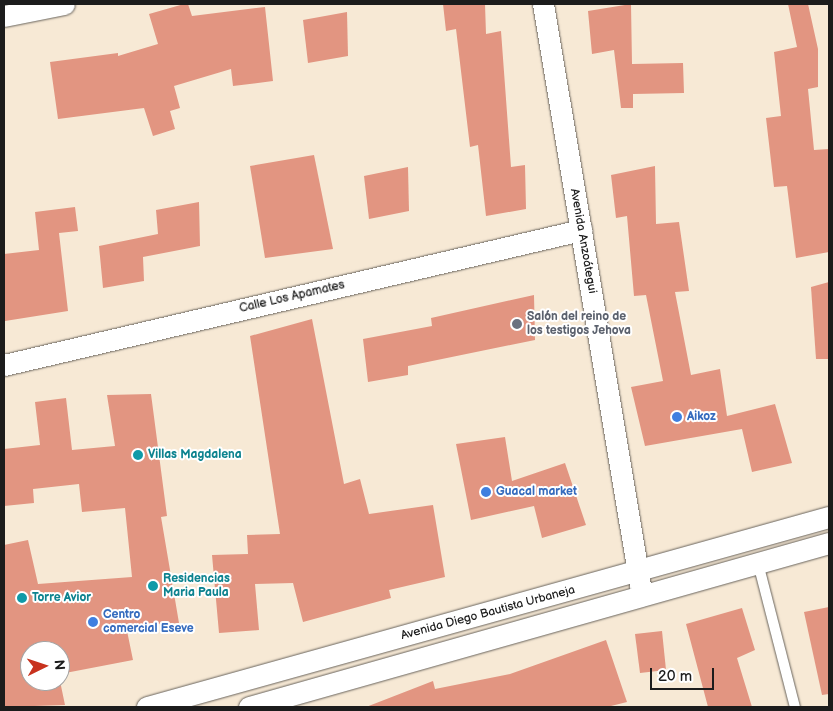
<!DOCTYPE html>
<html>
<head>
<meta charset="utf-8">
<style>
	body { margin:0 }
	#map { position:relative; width:833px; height:711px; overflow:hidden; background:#f7e9d5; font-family:"Balsamiq Sans",sans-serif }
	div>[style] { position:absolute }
	.building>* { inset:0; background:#e29581 }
	.roads { filter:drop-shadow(0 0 1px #69645d) drop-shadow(0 0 1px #69645d) }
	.service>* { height:10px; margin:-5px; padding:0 5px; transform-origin:5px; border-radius:5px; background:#fff }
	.minor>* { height:21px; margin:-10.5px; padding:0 10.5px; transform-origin:10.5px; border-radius:10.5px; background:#fff }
	.dots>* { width:14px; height:14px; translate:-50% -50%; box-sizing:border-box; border:2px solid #fff; border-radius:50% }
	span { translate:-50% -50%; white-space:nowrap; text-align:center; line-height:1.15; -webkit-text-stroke:4px #fff; paint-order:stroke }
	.street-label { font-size:12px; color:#1c1c1c }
	.worship-label { font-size:12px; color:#5b616d; font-weight:700 }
	.left { translate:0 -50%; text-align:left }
	.shop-label { font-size:12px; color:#366cbe; font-weight:700 }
	.culture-label { font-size:12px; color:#0d838f; font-weight:700 }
	.frame { position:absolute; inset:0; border:5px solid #1c1c1c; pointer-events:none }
	.north { position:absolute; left:20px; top:641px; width:50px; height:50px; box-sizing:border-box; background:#fff; border:1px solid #a4a4a4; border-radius:50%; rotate:86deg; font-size:14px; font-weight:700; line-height:20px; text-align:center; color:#1c1c1c }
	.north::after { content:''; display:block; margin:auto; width:18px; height:22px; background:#c8321e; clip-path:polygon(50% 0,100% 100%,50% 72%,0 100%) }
	.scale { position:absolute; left:650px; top:668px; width:64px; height:22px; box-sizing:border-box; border:2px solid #1c1c1c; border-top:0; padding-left:6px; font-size:15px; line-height:18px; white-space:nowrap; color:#1c1c1c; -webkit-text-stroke:4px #fff; paint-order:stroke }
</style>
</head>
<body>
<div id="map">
	<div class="building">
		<i style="clip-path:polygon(184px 4px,188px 4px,192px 16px,265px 7px,273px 81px,233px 86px,231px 69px,174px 86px,180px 108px,170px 111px,175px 129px,153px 136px,144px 108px,58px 119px,50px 62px,118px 53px,118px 56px,158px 44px,149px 14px)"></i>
		<i style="clip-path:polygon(443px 4px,485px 4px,486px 34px,501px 31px,511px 167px,525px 165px,526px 209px,486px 216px,478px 145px,470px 147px,456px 29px,446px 31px)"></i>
		<i style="clip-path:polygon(631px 4px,632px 64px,683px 63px,684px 93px,633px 94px,633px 108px,621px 108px,614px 50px,592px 54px,588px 11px)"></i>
		<i style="clip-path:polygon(788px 4px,808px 4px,818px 49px,818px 87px,808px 89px,814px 150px,829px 149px,829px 252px,796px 258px,787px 186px,774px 187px,766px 118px,781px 116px,774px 52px,797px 47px)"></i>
		<i style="clip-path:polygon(347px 12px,348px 56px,308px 63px,303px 20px)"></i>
		<i style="clip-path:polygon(314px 155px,333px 249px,265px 258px,250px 166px)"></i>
		<i style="clip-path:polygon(655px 166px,656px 224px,679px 222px,689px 291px,675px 292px,691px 375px,720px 369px,727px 416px,775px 404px,792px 463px,752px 472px,742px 429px,645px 446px,631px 387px,663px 381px,646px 295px,634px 296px,627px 216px,616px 218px,611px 175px)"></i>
		<i style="clip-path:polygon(408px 167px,409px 211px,369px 219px,364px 176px)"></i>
		<i style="clip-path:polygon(199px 202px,200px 246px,143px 257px,144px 281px,103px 288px,99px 246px,158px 234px,156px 210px)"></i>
		<i style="clip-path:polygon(75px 207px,78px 231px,59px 233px,68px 311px,5px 321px,4px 254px,39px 250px,35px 212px)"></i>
		<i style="clip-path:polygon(829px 282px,829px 359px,816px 359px,811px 287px)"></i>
		<i style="clip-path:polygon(534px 295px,535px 340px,408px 366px,408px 375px,368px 382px,363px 339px,432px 326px,431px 318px)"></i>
		<i style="clip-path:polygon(312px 319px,344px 484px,360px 479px,369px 514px,433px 505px,445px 577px,389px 590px,391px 598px,303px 622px,293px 583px,255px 584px,259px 630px,219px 633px,212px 555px,248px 554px,247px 535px,280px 534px,250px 336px)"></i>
		<i style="clip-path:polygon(151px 394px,167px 516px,161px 517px,179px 623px,126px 626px,133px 660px,60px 674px,60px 651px,30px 651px,30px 681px,60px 681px,65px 705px,4px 707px,4px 545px,28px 540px,38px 584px,132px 577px,125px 508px,82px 512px,79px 484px,33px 489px,34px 503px,4px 506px,4px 449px,40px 445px,35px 402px,66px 398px,72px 450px,115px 446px,107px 395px)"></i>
		<i style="clip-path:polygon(505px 437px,512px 481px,565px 463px,586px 525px,542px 538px,534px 506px,471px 520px,456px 444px)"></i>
		<i style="clip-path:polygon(829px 607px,829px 694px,822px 695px,804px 612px)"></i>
		<i style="clip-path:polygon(742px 608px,755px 650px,737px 658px,752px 707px,708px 707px,686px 624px)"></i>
		<i style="clip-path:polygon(662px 631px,666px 670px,640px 673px,635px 634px)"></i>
		<i style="clip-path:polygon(606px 640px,627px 702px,607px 707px,366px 707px,433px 681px,435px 689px,510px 674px)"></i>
	</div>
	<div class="roads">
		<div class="service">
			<i style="left:758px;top:563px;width:149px;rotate:75.6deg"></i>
		</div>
		<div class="minor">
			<i style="left:543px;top:4px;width:589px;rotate:80.52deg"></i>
			<i style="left:4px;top:16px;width:61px;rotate:-11.3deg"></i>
			<i style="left:4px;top:365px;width:593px;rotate:-13.17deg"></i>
			<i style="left:147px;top:707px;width:708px;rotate:-15.57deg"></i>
			<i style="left:249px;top:707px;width:603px;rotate:-15.79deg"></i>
		</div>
	</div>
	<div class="dots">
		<i style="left:517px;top:324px;background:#6b7280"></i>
		<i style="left:677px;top:417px;background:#3f7fe0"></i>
		<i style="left:138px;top:455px;background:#0f9aa8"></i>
		<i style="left:486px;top:492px;background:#3f7fe0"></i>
		<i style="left:153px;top:586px;background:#0f9aa8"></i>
		<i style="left:22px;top:598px;background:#0f9aa8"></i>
		<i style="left:93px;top:622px;background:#3f7fe0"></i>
	</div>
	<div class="street-label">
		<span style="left:583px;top:241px;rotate:80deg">Avenida Anzoátegui</span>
		<span style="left:292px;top:297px;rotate:-13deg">Calle Los Apamates</span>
		<span style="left:488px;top:613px;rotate:-15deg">Avenida Diego Bautista Urbaneja</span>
	</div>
	<div class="worship-label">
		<span class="left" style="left:527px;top:324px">Salón del reino de<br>los testigos Jehova</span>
	</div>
	<div class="shop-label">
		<span class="left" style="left:687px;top:417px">Aikoz</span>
		<span class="left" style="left:496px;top:492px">Guacal market</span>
		<span class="left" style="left:103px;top:622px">Centro<br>comercial Eseve</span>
	</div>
	<div class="culture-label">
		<span class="left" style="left:148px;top:455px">Villas Magdalena</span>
		<span class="left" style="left:163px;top:586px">Residencias<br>Maria Paula</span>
		<span class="left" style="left:32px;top:598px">Torre Avior</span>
	</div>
	<div class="frame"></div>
	<div class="north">N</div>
	<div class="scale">20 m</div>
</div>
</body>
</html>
